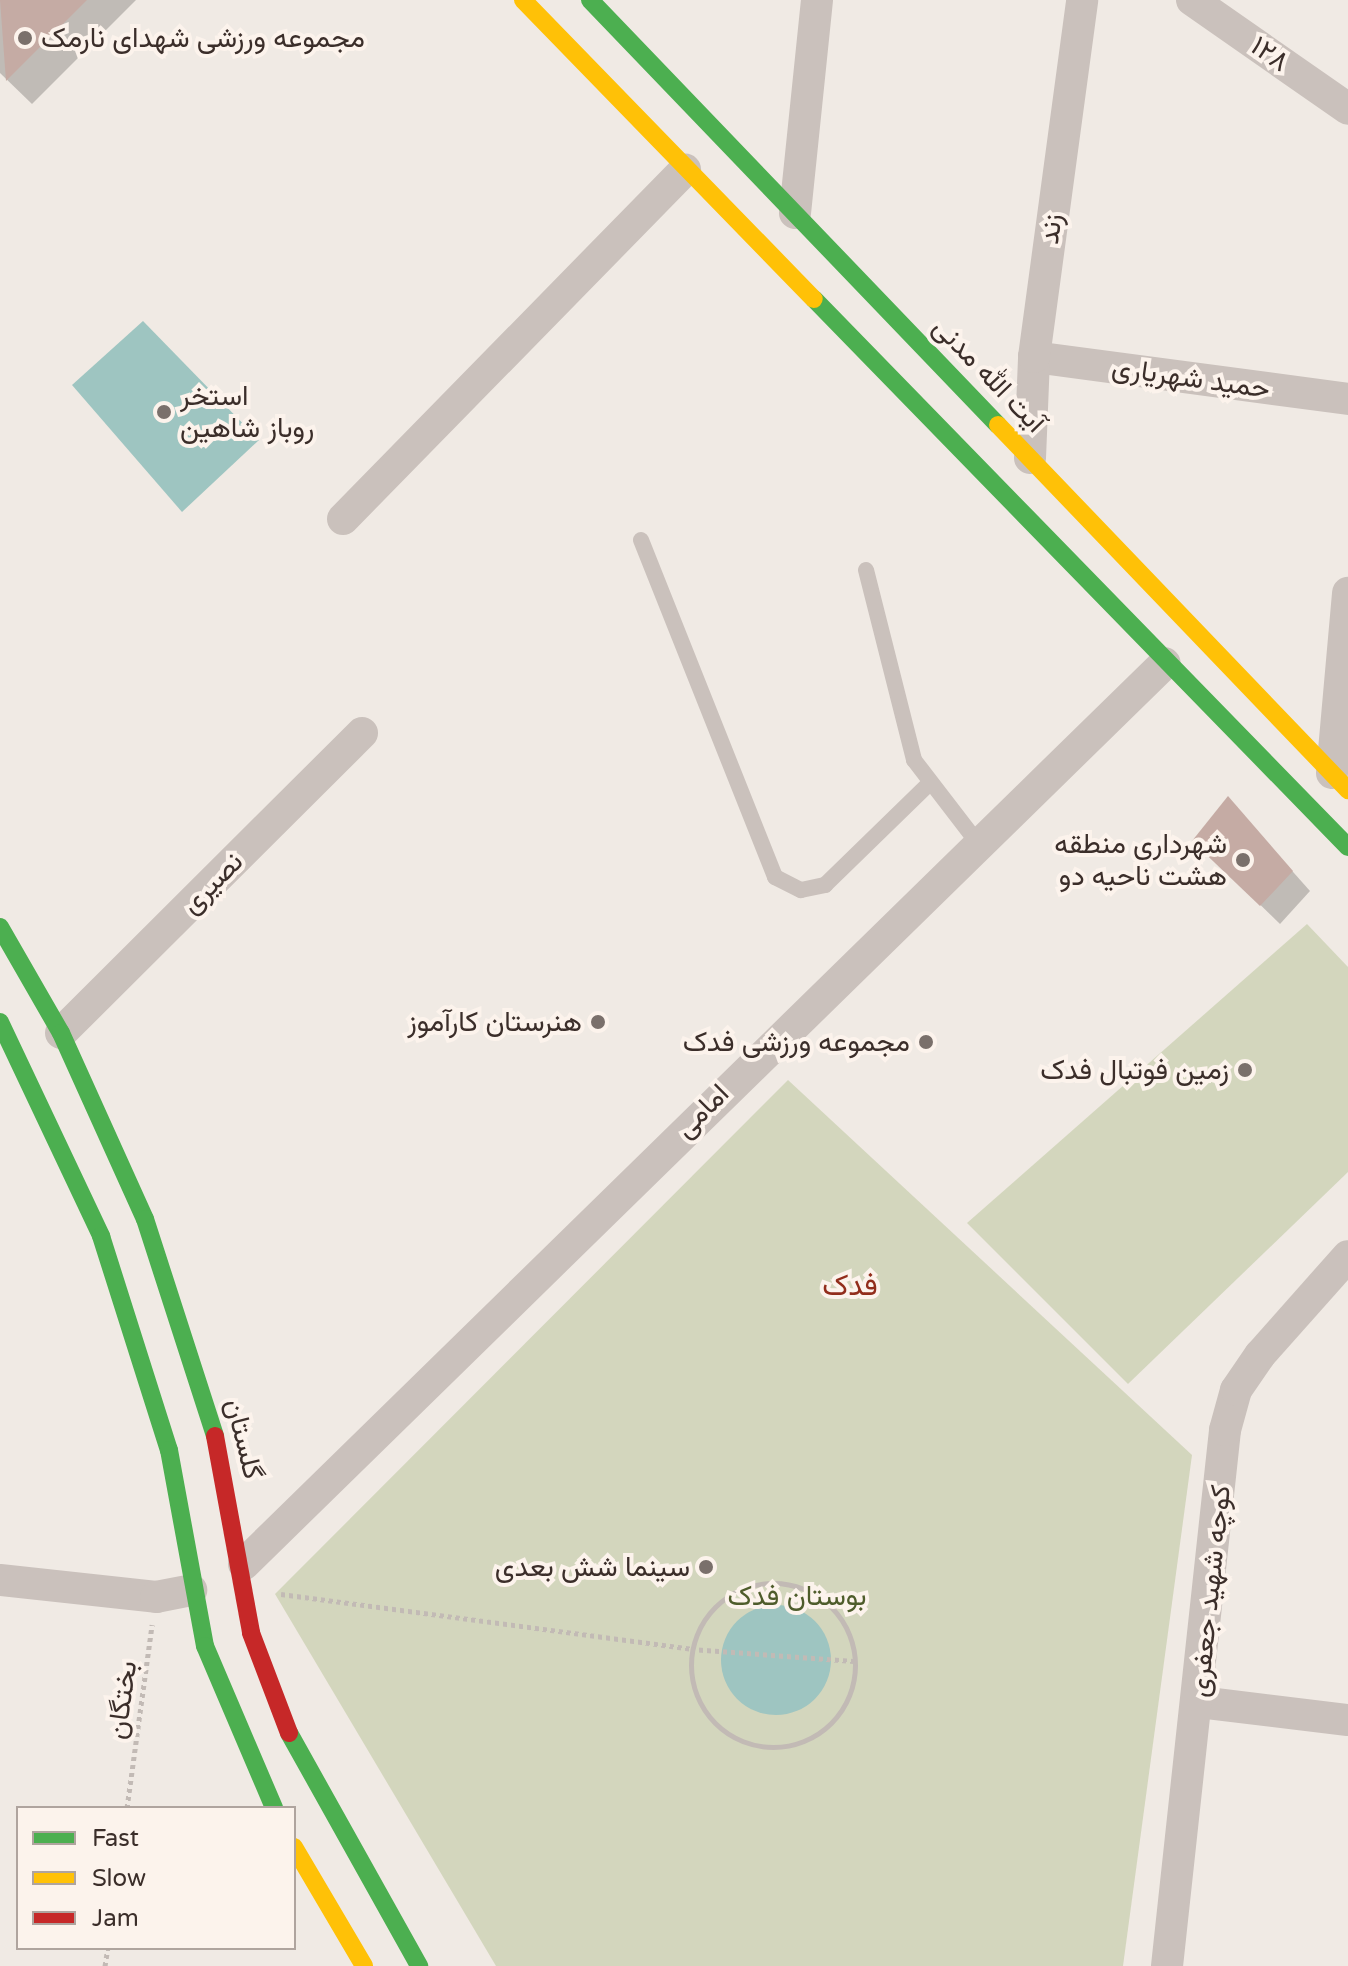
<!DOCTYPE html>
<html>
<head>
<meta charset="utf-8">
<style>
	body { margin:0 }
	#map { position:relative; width:1348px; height:1966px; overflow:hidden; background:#f0eae4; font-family:"Varela Round",Vazirmatn,sans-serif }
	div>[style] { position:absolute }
	.green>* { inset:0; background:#d3d6bd }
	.water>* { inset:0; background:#9ec5c1 }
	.round { border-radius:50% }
	.shadow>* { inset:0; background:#0003 }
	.building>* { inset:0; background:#c5aba4 }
	.path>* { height:5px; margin-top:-2.5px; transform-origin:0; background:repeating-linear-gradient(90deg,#c2bab5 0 4px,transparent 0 8px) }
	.path>.ring { margin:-2.5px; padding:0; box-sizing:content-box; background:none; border:5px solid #c2bab5; border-radius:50% }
	.lane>* { height:16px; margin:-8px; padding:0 8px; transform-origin:8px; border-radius:8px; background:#cac1bc }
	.street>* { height:32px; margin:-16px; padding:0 16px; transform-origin:16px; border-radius:16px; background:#cac1bc }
	.fast>* { height:18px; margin:-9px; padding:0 9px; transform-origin:9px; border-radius:9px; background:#4caf50 }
	.slow>* { height:18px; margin:-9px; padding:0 9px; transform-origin:9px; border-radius:9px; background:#ffc107 }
	.jam>* { height:18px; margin:-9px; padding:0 9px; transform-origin:9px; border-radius:9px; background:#c62828 }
	.dots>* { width:22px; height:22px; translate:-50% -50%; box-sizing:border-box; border:4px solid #fcf3ec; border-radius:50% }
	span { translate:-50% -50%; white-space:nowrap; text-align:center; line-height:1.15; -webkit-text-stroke:8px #fcf3ec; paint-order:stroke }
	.poi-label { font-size:28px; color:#3b2e2a }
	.left { translate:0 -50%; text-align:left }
	.right { translate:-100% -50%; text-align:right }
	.street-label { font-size:28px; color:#3b2e2a }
	.park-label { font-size:28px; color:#4e5c2b }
	.neighbourhood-label { font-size:30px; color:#922d1b }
	.legend { position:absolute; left:16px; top:1806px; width:280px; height:144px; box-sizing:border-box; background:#fcf3ec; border:2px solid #afa49e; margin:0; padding:10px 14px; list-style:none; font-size:24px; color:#3b2e2a }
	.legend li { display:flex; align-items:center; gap:16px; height:40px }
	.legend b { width:40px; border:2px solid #afa49e }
</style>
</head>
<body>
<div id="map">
	<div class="green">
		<i style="clip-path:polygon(1307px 924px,1348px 967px,1348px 1172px,1128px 1384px,967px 1223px)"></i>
		<i style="clip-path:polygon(788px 1080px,1192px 1455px,1123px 1966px,496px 1966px,275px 1594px)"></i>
	</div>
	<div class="water">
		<i style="clip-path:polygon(143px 321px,259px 440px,182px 512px,72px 385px)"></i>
		<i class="round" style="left:721px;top:1605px;width:110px;height:110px"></i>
	</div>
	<div class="shadow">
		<i style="clip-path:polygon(0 0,136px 0,32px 104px,0 73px)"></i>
		<i style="clip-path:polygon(1228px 799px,1310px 891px,1280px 924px,1195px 841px)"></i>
	</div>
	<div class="building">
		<i style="clip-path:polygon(0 0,87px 0,6px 81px)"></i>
		<i style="clip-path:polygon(1228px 796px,1293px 871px,1260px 906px,1192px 841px)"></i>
	</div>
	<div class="path">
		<i class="ring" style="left:691px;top:1583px;width:159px;height:159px"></i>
		<i style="left:281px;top:1594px;width:414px;rotate:7.6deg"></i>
		<i style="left:691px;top:1649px;width:163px;rotate:4.2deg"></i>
		<i style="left:127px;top:1808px;width:185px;rotate:-82.2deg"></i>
		<i style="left:105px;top:1966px;width:18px;rotate:-81deg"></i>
	</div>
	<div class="lane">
		<i style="left:641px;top:540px;width:363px;rotate:68.3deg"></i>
		<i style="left:775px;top:877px;width:29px;rotate:27deg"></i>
		<i style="left:801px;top:890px;width:25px;rotate:-12deg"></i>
		<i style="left:825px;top:885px;width:144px;rotate:-44.2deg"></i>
		<i style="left:866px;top:570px;width:196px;rotate:75.8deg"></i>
		<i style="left:914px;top:760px;width:103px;rotate:52.5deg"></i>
	</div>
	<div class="street">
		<i style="left:1192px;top:0;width:190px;rotate:34.9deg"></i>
		<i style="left:795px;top:213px;width:214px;rotate:-84.1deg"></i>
		<i style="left:1034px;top:357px;width:317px;rotate:7.6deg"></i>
		<i style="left:1030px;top:458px;width:101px;rotate:-87.7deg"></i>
		<i style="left:1034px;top:357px;width:360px;rotate:-82.3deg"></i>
		<i style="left:343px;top:519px;width:489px;rotate:-45.6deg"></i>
		<i style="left:1332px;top:773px;width:181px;rotate:-84.9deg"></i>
		<i style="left:61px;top:1033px;width:425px;rotate:-44.9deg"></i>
		<i style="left:244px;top:1564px;width:1288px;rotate:-44.37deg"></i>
		<i style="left:0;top:1580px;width:157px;rotate:6.2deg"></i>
		<i style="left:156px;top:1597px;width:36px;rotate:-11deg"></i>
		<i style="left:1199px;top:1702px;width:150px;rotate:6.9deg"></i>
		<i style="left:1167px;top:1966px;width:539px;rotate:-83.82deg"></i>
		<i style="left:1225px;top:1430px;width:41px;rotate:-74.6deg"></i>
		<i style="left:1236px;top:1390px;width:42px;rotate:-55.6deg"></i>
		<i style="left:1260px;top:1355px;width:132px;rotate:-48.4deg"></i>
	</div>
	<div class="fast">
		<i style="left:590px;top:0;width:589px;rotate:46.17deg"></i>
		<i style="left:814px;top:299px;width:765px;rotate:45.74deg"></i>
		<i style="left:0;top:927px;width:122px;rotate:60.1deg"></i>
		<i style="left:61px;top:1033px;width:204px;rotate:65.7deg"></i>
		<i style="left:145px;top:1219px;width:228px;rotate:72.1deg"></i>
		<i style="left:0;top:1022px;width:237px;rotate:64.7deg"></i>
		<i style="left:101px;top:1236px;width:225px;rotate:72.4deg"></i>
		<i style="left:169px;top:1450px;width:199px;rotate:79.6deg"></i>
		<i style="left:205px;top:1646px;width:176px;rotate:66.9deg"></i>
		<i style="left:289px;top:1733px;width:267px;rotate:60.8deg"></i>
	</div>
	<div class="slow">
		<i style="left:523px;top:0;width:417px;rotate:45.8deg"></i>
		<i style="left:998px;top:425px;width:506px;rotate:46.2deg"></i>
		<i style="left:294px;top:1847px;width:138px;rotate:59.5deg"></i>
	</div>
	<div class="jam">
		<i style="left:215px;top:1436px;width:200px;rotate:79.6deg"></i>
		<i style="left:251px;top:1633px;width:107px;rotate:69.2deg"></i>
	</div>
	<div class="dots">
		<i style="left:25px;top:38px;background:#7a706b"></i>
		<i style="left:164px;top:412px;background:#7a706b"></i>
		<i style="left:1243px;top:860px;background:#7a706b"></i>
		<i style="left:598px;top:1022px;background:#7a706b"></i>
		<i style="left:926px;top:1042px;background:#7a706b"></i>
		<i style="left:1245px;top:1070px;background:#7a706b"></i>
		<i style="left:706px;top:1567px;background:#7a706b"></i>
	</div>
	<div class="poi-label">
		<span class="left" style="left:41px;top:38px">مجموعه ورزشی شهدای نارمک</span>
		<span class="left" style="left:180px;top:412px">استخر<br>روباز شاهین</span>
		<span class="right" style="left:1227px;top:860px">شهرداری منطقه<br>هشت ناحیه دو</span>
		<span class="right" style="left:582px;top:1022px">هنرستان کارآموز</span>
		<span class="right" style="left:910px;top:1042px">مجموعه ورزشی فدک</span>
		<span class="right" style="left:1229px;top:1070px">زمین فوتبال فدک</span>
		<span class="right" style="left:690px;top:1567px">سینما شش بعدی</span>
	</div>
	<div class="street-label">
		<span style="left:1270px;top:54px;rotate:35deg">۱۲۸</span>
		<span style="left:1051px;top:229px;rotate:-82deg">زند</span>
		<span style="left:989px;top:375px;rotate:46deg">آیت الله مدنی</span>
		<span style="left:1191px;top:378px;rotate:8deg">حمید شهریاری</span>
		<span style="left:212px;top:883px;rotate:-45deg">نصیری</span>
		<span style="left:702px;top:1111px;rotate:-45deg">امامی</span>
		<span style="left:244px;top:1439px;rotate:76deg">گلستان</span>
		<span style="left:1210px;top:1591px;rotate:-84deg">کوچه شهید جعفری</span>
		<span style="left:122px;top:1700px;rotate:-82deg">بختگان</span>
	</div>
	<div class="park-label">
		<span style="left:797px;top:1596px">بوستان فدک</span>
	</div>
	<div class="neighbourhood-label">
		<span style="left:850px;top:1286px">فدک</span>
	</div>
	<ul class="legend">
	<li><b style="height:10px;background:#4caf50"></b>Fast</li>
	<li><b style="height:10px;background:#ffc107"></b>Slow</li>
	<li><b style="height:10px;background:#c62828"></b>Jam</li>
	</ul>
</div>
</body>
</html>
